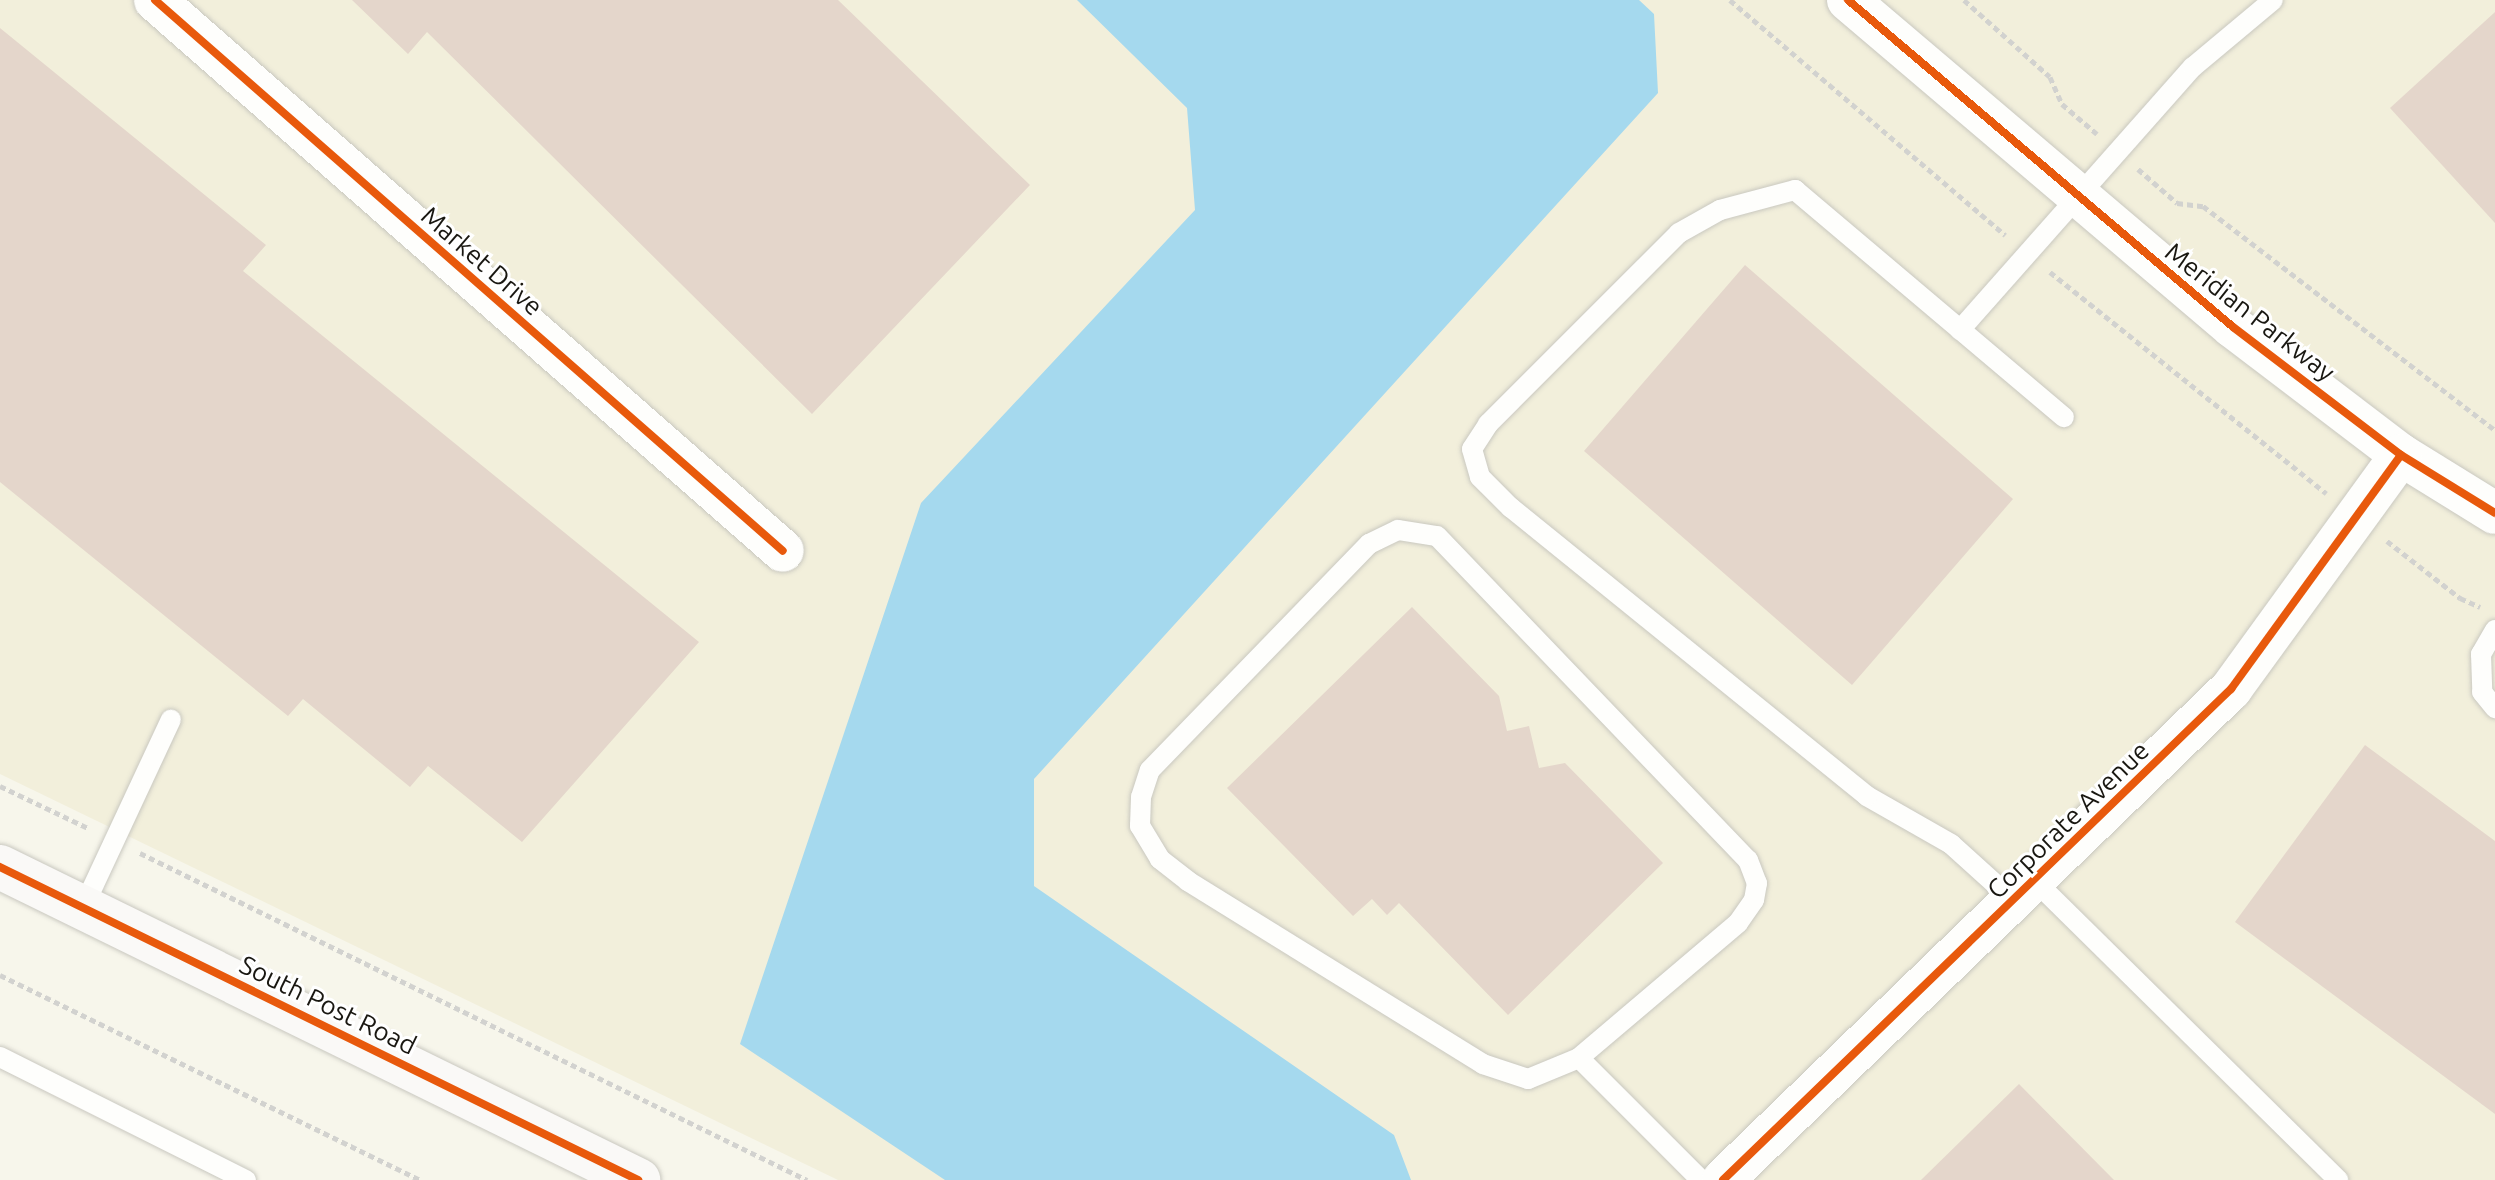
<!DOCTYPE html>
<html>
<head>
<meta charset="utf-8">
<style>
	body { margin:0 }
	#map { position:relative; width:2495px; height:1180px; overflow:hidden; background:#f7f6eb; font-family:Ubuntu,sans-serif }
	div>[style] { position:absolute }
	.built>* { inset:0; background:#f2efdb }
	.water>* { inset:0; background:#a5d9ee }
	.building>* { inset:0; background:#e4d6cb }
	.path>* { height:5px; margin-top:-2.5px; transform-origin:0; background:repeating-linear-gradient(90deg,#d2d2cf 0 6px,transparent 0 10px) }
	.roads { filter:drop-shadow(0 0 2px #c9c8c0) drop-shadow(0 0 2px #c9c8c0) }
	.lane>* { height:20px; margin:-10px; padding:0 10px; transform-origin:10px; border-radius:10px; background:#fefefc }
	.street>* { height:42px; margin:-21px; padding:0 21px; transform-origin:21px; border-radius:21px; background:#fefefc }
	.secondary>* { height:44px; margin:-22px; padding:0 22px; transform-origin:22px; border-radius:22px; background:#faf9f7 }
	.cycleway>* { height:8px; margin:-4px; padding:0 4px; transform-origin:4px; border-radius:4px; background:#e8590c }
	span { translate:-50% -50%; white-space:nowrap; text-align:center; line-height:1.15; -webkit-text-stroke:6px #fff; paint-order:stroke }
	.street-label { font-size:26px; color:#191711 }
</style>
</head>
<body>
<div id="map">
	<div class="built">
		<i style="clip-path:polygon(0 0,2495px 0,2495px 1180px,838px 1180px,0 774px)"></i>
	</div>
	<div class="water">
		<i style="clip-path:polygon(1077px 0,1639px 0,1654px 14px,1658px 93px,1034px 779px,1034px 886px,1394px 1135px,1411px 1180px,945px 1180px,740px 1044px,921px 503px,1195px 210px,1187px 108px)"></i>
	</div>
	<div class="building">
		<i style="clip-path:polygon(352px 0,838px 0,1030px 185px,812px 414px,427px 32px,408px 54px)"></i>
		<i style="clip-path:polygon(2495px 12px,2495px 223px,2390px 108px)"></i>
		<i style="clip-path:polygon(0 28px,266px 245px,243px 271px,699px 642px,522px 842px,428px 766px,410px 787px,303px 699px,288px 716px,0 482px)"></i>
		<i style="clip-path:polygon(1745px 265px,2013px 499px,1852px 685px,1584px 451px)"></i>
		<i style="clip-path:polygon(1412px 607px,1499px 696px,1507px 731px,1529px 726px,1539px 768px,1565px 763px,1663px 863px,1508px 1015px,1399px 903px,1387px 915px,1372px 899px,1353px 916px,1227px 788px)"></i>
		<i style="clip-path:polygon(2365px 745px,2495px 841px,2495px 1114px,2235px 922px)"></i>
		<i style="clip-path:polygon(2019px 1084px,2114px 1180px,1921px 1180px)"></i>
	</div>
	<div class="path">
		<i style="left:1730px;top:0;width:362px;rotate:40.5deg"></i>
		<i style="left:1964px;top:0;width:115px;rotate:41.8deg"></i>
		<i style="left:2050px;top:77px;width:30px;rotate:66deg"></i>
		<i style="left:2062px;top:104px;width:46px;rotate:40.6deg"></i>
		<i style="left:2138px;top:169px;width:52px;rotate:41.1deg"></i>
		<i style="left:2177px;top:203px;width:26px;rotate:7deg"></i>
		<i style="left:2203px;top:206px;width:368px;rotate:37.5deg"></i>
		<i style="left:2050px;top:272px;width:354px;rotate:38.7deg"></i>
		<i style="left:2387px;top:541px;width:93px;rotate:38deg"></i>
		<i style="left:2460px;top:598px;width:22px;rotate:24deg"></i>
		<i style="left:0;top:786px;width:98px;rotate:25.5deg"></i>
		<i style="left:140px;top:853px;width:743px;rotate:26.12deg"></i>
		<i style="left:0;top:975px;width:467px;rotate:26deg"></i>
	</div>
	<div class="roads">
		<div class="lane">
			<i style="left:1960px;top:330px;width:351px;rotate:-48.5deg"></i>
			<i style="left:2193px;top:67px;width:104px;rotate:-39.9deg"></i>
			<i style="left:1398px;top:530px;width:39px;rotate:9deg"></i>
			<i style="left:1437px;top:536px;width:449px;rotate:46.2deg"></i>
			<i style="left:1748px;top:860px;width:25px;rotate:69deg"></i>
			<i style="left:1757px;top:883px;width:17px;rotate:100deg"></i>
			<i style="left:1754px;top:900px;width:28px;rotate:125deg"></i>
			<i style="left:1738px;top:923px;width:209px;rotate:139.7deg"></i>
			<i style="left:1579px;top:1058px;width:55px;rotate:157.6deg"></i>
			<i style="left:1528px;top:1079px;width:47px;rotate:-161.6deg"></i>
			<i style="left:1483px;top:1064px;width:347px;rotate:-148.2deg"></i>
			<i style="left:1188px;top:881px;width:36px;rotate:-142deg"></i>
			<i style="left:1160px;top:859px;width:39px;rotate:-121deg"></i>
			<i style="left:1140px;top:826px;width:29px;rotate:-88deg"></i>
			<i style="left:1141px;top:797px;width:28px;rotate:-72deg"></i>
			<i style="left:1150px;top:770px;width:315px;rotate:-45.9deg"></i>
			<i style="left:1369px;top:544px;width:32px;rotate:-26deg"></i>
			<i style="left:2495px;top:630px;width:28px;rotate:120deg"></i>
			<i style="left:2481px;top:654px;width:38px;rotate:88deg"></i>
			<i style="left:2482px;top:692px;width:21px;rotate:51deg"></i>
			<i style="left:2035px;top:881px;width:426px;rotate:44.6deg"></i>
			<i style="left:2014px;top:901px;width:85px;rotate:-137.9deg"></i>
			<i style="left:1951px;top:844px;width:97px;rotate:-150.3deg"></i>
			<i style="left:1867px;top:796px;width:458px;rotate:-141deg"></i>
			<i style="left:1511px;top:508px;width:44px;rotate:-135deg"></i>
			<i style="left:1480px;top:477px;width:29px;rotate:-106deg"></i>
			<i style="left:1472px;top:449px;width:30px;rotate:-57deg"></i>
			<i style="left:1488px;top:424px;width:270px;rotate:-45deg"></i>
			<i style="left:1679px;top:233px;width:47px;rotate:-29.3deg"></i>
			<i style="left:1720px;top:210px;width:78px;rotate:-14.9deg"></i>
			<i style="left:1795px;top:190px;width:352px;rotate:40.2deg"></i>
			<i style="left:83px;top:908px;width:208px;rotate:-65deg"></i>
			<i style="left:0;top:1057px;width:275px;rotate:26.6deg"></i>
			<i style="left:1579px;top:1058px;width:173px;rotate:45deg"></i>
		</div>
		<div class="street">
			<i style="left:155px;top:0;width:835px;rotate:41.26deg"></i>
			<i style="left:1848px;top:0;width:505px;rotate:40.34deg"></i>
			<i style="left:2233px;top:327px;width:211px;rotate:37.3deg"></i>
			<i style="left:2401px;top:455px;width:110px;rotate:31.7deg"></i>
			<i style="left:1723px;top:1180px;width:707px;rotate:-44.03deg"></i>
			<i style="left:2231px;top:689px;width:289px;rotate:-54deg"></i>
		</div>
		<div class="secondary">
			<i style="left:0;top:867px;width:711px;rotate:26.13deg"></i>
		</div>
	</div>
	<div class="cycleway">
		<i style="left:155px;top:0;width:835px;rotate:41.26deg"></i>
		<i style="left:1848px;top:0;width:505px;rotate:40.34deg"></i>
		<i style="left:2233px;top:327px;width:211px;rotate:37.3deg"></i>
		<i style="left:2401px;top:455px;width:110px;rotate:31.7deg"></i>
		<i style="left:0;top:867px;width:711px;rotate:26.13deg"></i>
		<i style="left:1723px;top:1180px;width:707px;rotate:-44.03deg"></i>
		<i style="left:2231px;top:689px;width:289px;rotate:-54deg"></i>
	</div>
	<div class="street-label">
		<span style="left:482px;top:261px;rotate:41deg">Market Drive</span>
		<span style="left:2250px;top:312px;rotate:38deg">Meridian Parkway</span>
		<span style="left:2068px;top:820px;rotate:-44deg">Corporate Avenue</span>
		<span style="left:328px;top:1005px;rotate:26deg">South Post Road</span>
	</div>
</div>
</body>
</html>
